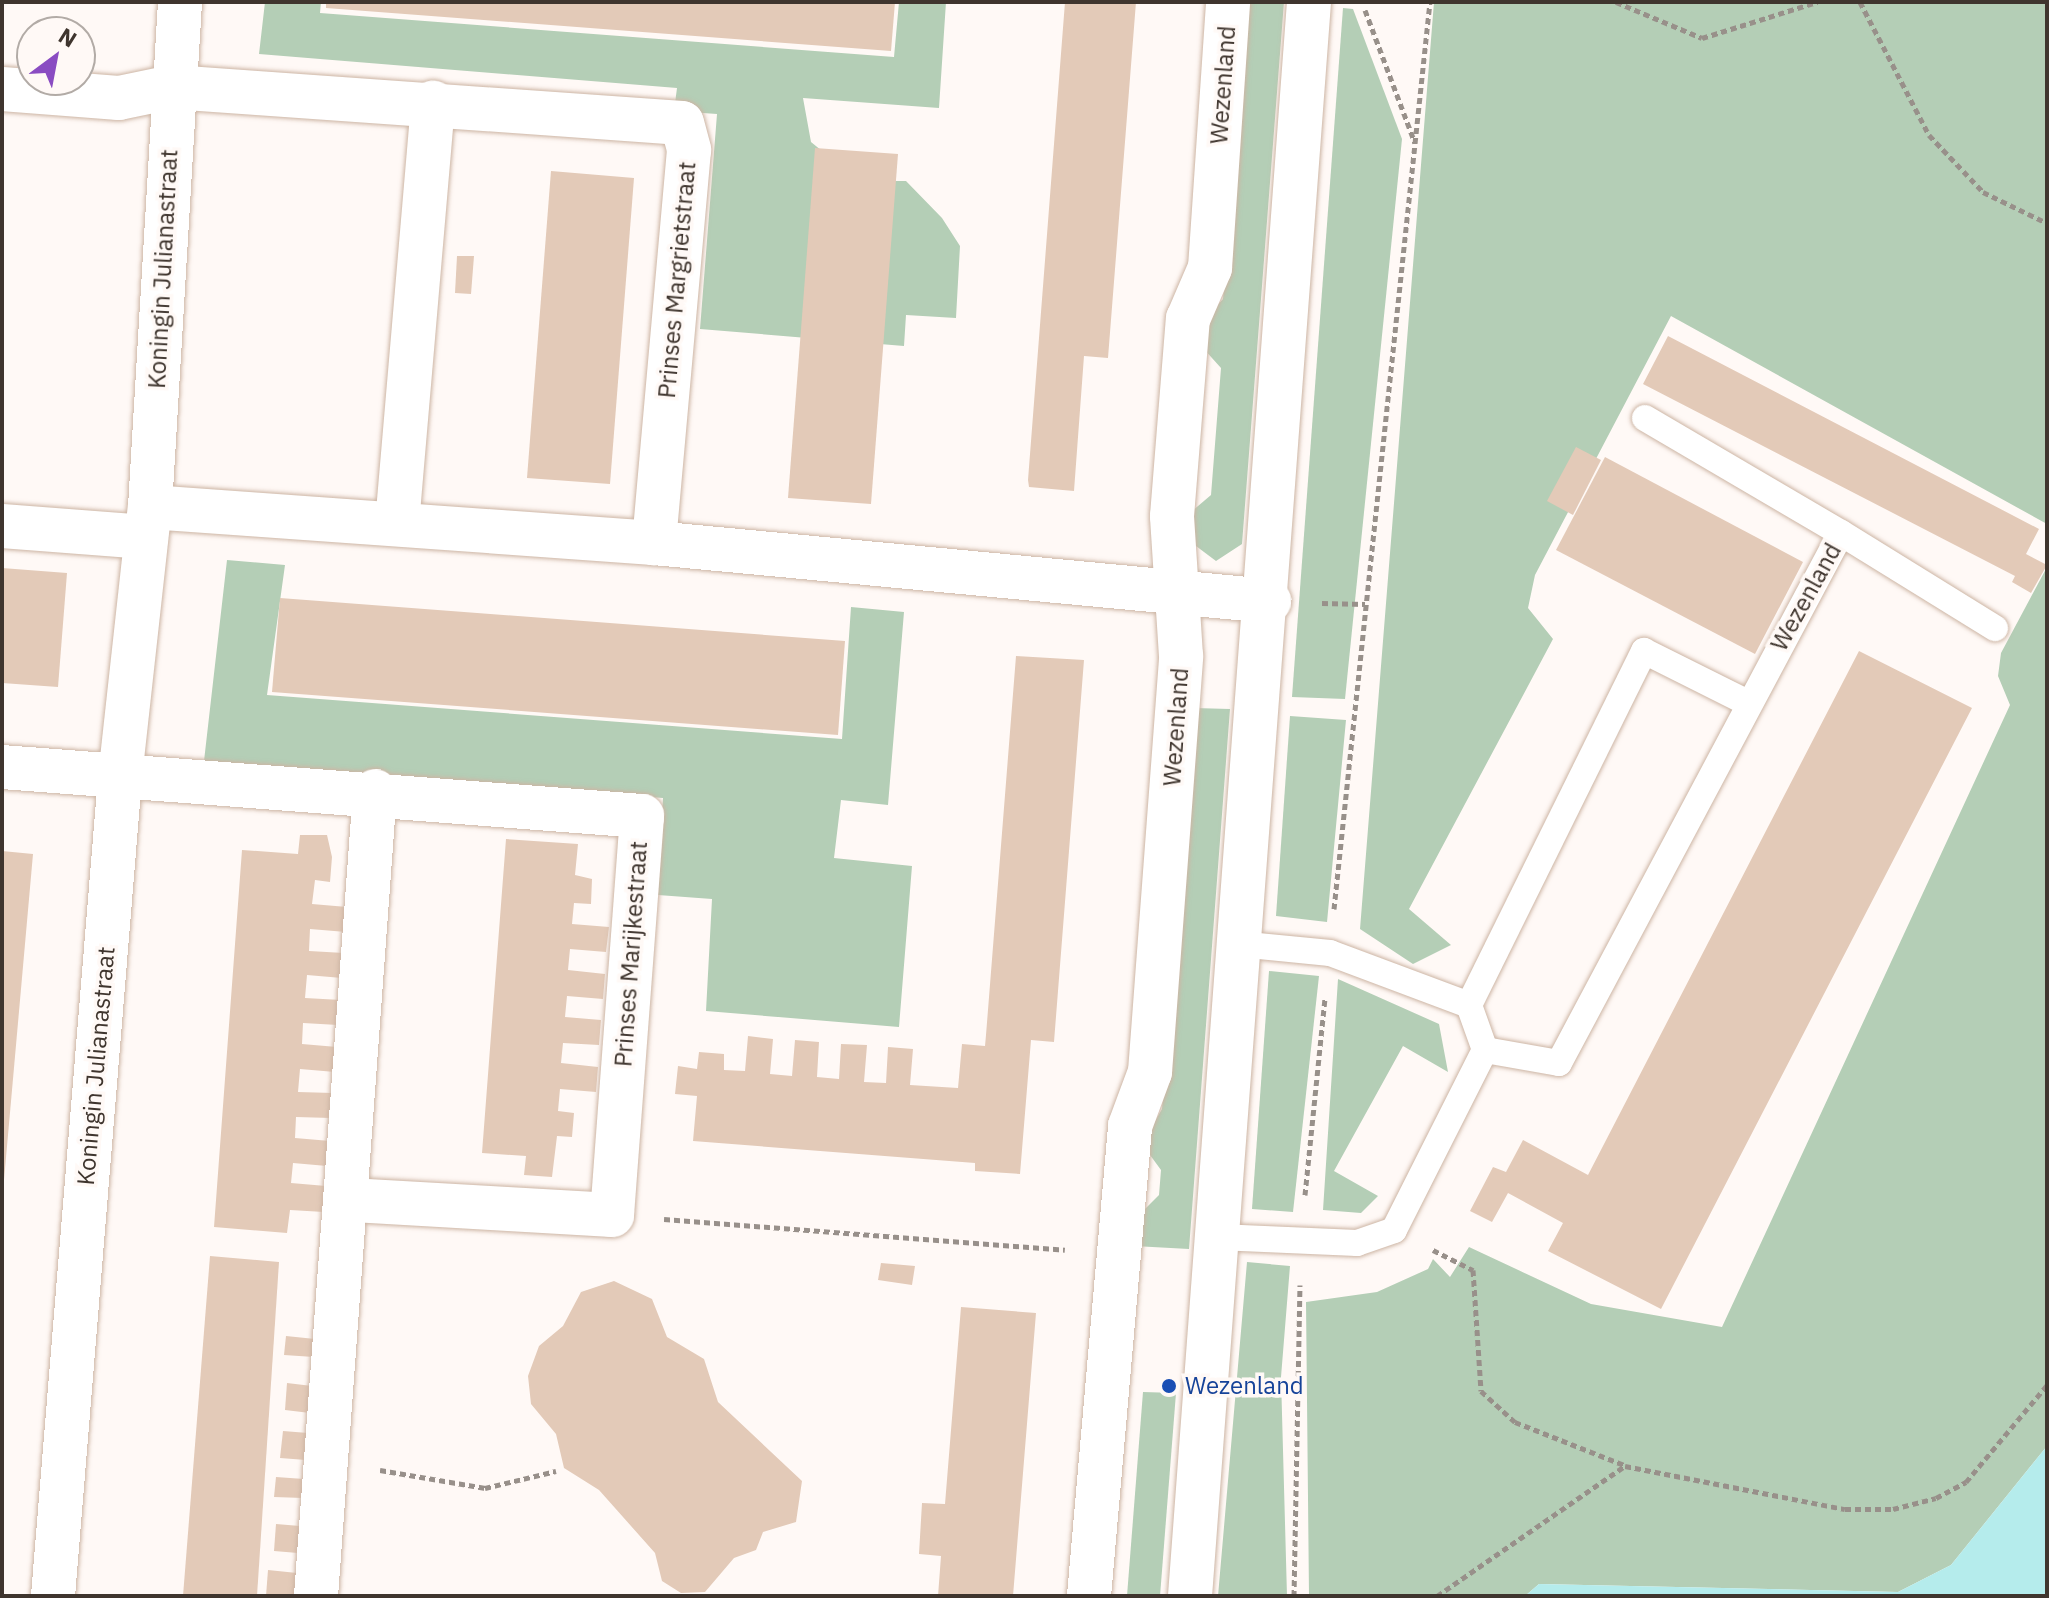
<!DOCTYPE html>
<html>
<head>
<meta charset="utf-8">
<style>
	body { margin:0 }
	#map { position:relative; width:2049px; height:1598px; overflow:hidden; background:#fff9f6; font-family:"IBM Plex Sans",sans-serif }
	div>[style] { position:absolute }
	.green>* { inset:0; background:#b4ceb6 }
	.water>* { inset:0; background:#b5ecec }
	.building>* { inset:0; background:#e3cab8 }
	.path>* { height:5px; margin-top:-2.5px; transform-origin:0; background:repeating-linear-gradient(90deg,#98908a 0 6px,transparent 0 10px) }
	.roads { filter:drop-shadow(0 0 2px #cdb5a4) drop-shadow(0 0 2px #cdb5a4) }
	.lane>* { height:26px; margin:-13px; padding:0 13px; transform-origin:13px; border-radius:13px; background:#fff }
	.street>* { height:44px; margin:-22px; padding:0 22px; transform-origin:22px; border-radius:22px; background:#fff }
	.secondary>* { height:44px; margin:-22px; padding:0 22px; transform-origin:22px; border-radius:22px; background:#fff }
	.dots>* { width:22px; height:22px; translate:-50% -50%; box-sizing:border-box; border:4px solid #fff9f6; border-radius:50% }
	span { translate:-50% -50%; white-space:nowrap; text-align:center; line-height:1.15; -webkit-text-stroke:7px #fff9f6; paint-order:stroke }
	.street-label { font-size:24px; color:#3f352e }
	.transit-label { font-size:24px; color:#164399 }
	.left { translate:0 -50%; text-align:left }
	.frame { position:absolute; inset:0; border:4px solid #3f352e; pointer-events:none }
	.north { position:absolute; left:16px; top:16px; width:80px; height:80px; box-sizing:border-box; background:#fff9f6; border:2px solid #b2aba6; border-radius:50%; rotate:32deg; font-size:22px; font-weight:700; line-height:32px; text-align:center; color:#3f352e }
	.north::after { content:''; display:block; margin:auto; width:28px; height:36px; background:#8a4cc2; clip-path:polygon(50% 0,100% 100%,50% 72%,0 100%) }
</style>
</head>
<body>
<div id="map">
	<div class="green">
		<i style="clip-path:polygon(265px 2px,321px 2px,320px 13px,894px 57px,899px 2px,946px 2px,939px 108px,803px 98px,811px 142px,859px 181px,906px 181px,942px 218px,960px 246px,956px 318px,906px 315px,904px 346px,700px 329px,717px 114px,674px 111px,677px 88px,259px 54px)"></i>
		<i style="clip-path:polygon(1247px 2px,1284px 2px,1242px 544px,1216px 561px,1192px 543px,1191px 512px,1211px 495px,1221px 368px,1203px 348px,1206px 318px,1223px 299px)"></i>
		<i style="clip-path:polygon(1434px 2px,2047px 2px,2047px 524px,1671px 316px,1535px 575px,1528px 608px,1553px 639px,1409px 909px,1451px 945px,1413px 964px,1360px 929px)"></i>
		<i style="clip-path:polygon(1343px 8px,1353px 9px,1402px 139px,1345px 699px,1292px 697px)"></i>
		<i style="clip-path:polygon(227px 560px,285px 565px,267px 695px,842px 739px,851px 607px,904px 612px,888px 805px,841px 800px,834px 858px,912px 866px,899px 1027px,706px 1011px,712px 899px,658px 895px,663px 798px,204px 761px)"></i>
		<i style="clip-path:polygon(2047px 567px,2047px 1446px,1951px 1565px,1898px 1592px,1539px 1584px,1525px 1596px,1309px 1596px,1306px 1302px,1377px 1292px,1428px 1269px,1433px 1259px,1450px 1277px,1469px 1247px,1591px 1304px,1722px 1327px,2010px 705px,1998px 676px,2001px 653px)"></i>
		<i style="clip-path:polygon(1194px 708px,1230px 709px,1189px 1249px,1134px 1246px,1138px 1216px,1159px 1195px,1161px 1170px,1142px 1144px,1162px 1109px)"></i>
		<i style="clip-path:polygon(1290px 716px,1346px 720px,1327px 922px,1276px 916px)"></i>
		<i style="clip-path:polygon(1269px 971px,1319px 976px,1293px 1212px,1252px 1209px)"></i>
		<i style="clip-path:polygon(1338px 979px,1439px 1024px,1448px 1072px,1403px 1046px,1334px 1171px,1378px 1196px,1361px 1213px,1323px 1210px)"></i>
		<i style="clip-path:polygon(1247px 1262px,1290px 1266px,1281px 1377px,1287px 1596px,1218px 1596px)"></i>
		<i style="clip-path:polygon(1143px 1392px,1176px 1393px,1160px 1596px,1127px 1596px)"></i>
	</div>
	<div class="water">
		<i style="clip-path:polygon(2047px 1446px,2047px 1596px,1525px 1596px,1539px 1584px,1898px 1592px,1951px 1565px)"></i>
	</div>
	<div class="building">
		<i style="clip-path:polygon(326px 2px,895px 2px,891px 51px,326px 8px)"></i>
		<i style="clip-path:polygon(1065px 2px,1136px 2px,1108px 358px,1084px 356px,1074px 491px,1029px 487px,1028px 480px)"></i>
		<i style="clip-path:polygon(815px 148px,898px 154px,871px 504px,788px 498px)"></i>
		<i style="clip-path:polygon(551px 171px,634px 178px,610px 484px,527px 478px)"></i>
		<i style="clip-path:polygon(457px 256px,474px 256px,471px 294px,455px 293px)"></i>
		<i style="clip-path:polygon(1668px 336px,2039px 529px,2026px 554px,2047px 565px,2031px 593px,2012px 582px,2015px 576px,1643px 384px)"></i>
		<i style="clip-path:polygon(1576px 447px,1601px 460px,1573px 515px,1547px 501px)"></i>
		<i style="clip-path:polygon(1605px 457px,1803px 562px,1755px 654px,1556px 550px)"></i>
		<i style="clip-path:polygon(2px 568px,67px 573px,58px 687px,2px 683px)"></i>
		<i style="clip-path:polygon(280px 598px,845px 641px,838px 735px,272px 692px)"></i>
		<i style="clip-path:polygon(1859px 651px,1972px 708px,1661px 1309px,1548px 1251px,1563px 1223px,1508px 1193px,1492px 1222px,1470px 1211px,1493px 1167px,1506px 1172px,1523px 1140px,1588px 1175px)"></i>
		<i style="clip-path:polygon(1016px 656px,1084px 660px,1054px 1042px,1031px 1040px,1020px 1174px,975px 1171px,975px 1163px,693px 1141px,697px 1096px,675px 1094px,678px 1066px,697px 1069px,699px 1052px,724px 1054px,724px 1070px,745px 1071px,748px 1036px,773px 1039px,770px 1074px,792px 1076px,795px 1040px,819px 1042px,817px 1077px,839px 1079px,841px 1044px,867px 1045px,864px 1082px,886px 1083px,888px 1047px,913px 1049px,910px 1085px,958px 1088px,962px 1044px,985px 1046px,986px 1035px)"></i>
		<i style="clip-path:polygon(300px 835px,327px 835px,332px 857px,330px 882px,315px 880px,312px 904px,347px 907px,346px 932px,310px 929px,309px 951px,344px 953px,342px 978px,307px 975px,305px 998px,341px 1000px,338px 1025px,303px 1023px,302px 1044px,337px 1047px,335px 1072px,300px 1069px,298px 1092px,333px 1093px,331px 1118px,296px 1117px,295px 1138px,330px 1141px,327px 1166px,293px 1163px,291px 1183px,326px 1186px,324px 1212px,290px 1210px,287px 1233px,214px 1227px,242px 850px,298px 854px)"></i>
		<i style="clip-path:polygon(506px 839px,578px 844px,575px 875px,592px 879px,591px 904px,574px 903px,572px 924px,609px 927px,606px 952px,570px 949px,568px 970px,605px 974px,603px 999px,567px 996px,565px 1017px,601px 1020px,599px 1045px,563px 1043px,561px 1063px,598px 1067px,596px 1092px,560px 1089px,558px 1111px,574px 1113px,572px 1137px,557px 1136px,552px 1177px,524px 1175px,526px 1156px,482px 1153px)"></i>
		<i style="clip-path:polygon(2px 851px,33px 854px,4px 1180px,2px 1180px)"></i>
		<i style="clip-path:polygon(210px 1256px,279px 1262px,257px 1596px,183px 1596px)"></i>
		<i style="clip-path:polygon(881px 1263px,915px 1266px,912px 1285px,878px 1280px)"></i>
		<i style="clip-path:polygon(614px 1281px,652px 1299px,667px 1337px,704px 1359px,718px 1402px,802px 1481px,796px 1522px,763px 1532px,756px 1550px,734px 1558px,705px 1592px,681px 1593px,662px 1581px,655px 1553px,599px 1490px,564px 1468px,556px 1434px,531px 1404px,528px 1376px,539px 1346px,563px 1326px,581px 1292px)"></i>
		<i style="clip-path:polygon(961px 1307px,1036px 1313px,1013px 1596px,938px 1596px,941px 1556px,919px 1554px,922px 1503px,945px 1504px)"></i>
		<i style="clip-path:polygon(286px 1336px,315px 1339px,314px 1357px,284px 1355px)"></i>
		<i style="clip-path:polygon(287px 1383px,312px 1386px,310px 1413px,285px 1410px)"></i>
		<i style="clip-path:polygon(283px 1431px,308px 1433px,306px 1460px,280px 1458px)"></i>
		<i style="clip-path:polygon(276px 1477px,304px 1479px,303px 1498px,274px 1497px)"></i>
		<i style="clip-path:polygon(276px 1524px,300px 1526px,298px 1553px,274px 1551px)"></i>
		<i style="clip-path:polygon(268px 1570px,297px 1573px,295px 1596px,266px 1596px)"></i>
	</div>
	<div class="path">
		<i style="left:1616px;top:2px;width:93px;rotate:22.7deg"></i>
		<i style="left:1702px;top:38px;width:121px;rotate:-17.4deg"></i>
		<i style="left:1860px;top:2px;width:150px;rotate:62.6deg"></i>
		<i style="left:1929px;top:135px;width:79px;rotate:46.5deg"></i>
		<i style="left:1983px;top:192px;width:71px;rotate:25.8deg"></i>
		<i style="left:1365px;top:10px;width:142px;rotate:69.4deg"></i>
		<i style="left:1322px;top:603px;width:43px;rotate:1.3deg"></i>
		<i style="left:1334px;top:909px;width:912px;rotate:-83.96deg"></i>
		<i style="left:1305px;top:1195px;width:198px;rotate:-84.2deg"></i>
		<i style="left:664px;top:1219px;width:402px;rotate:4.4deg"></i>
		<i style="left:1433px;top:1250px;width:45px;rotate:26.6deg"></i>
		<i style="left:1473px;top:1270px;width:121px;rotate:86.2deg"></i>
		<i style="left:1481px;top:1391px;width:46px;rotate:42.4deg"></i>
		<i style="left:1515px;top:1422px;width:117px;rotate:21.5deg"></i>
		<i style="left:380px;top:1470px;width:107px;rotate:9.7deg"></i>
		<i style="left:485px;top:1488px;width:73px;rotate:-13.5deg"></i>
		<i style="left:1294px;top:1596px;width:311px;rotate:-88.9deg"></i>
		<i style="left:1437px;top:1596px;width:229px;rotate:-34.7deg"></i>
		<i style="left:1625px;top:1466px;width:224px;rotate:11.1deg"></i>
		<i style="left:1845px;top:1509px;width:48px"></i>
		<i style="left:1893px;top:1509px;width:44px;rotate:-14.3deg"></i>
		<i style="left:1936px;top:1498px;width:34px;rotate:-28deg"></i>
		<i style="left:1966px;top:1482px;width:126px;rotate:-50.1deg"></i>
	</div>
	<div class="roads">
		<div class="lane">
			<i style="left:1645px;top:418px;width:227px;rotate:30.4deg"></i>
			<i style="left:1469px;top:1005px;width:395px;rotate:-63.7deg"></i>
			<i style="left:1644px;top:651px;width:116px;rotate:26.6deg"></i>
			<i style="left:1485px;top:1050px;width:75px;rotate:10deg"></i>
			<i style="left:1559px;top:1063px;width:600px;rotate:-61.98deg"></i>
			<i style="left:1841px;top:533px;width:181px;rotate:31.7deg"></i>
			<i style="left:1218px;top:1237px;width:139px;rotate:2.5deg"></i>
			<i style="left:1357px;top:1243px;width:39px;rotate:-19deg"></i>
			<i style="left:1394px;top:1230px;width:202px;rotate:-63.2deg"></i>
			<i style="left:1485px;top:1050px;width:48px;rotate:-109.6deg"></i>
			<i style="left:1469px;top:1005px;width:148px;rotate:-159.5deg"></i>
			<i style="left:1330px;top:953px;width:91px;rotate:-174.4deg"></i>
		</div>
		<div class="street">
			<i style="left:2px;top:89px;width:117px;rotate:4.4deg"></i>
			<i style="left:119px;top:98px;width:54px;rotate:-11.7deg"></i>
			<i style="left:172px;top:87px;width:511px;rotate:4.04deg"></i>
			<i style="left:682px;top:123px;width:28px;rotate:75deg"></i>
			<i style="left:689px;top:150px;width:395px;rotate:95.1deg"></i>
			<i style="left:150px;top:507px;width:505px;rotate:4.09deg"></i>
			<i style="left:654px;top:543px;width:618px;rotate:5.39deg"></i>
			<i style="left:397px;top:524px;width:423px;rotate:-85.1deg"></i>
			<i style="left:2px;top:526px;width:144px;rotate:4.4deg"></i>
			<i style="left:2px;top:767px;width:642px;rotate:4.38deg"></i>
			<i style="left:642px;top:816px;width:400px;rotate:94.3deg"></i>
			<i style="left:612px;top:1215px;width:263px;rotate:-176.7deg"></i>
			<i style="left:53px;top:1596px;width:822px;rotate:-85.32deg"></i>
			<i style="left:120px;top:777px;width:272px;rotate:-83.7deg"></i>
			<i style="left:150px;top:507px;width:506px;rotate:-86.6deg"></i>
			<i style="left:316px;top:1596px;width:807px;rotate:-85.81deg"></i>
			<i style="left:1089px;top:1596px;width:472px;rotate:-85deg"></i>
			<i style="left:1130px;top:1126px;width:58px;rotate:-69.7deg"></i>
			<i style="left:1150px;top:1072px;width:417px;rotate:-85.7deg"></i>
			<i style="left:1181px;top:656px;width:140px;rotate:-93.7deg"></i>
			<i style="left:1172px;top:516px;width:198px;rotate:-85.4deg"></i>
			<i style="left:1188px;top:319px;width:56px;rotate:-66.7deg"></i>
			<i style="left:1210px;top:268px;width:267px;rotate:-86.1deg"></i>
		</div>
		<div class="secondary">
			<i style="left:1190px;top:1596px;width:1598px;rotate:-85.73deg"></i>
		</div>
	</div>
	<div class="dots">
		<i style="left:1169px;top:1386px;background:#1a4fb4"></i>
	</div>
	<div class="street-label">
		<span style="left:1223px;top:85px;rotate:-86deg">Wezenland</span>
		<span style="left:163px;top:269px;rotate:-87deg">Koningin Julianastraat</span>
		<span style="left:677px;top:280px;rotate:-85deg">Prinses Margrietstraat</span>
		<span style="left:1806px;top:597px;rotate:-61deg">Wezenland</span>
		<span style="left:1176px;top:727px;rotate:-86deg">Wezenland</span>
		<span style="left:631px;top:954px;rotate:-86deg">Prinses Marijkestraat</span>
		<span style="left:96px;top:1066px;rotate:-85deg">Koningin Julianastraat</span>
	</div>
	<div class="transit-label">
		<span class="left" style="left:1185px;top:1386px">Wezenland</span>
	</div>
	<div class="frame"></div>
	<div class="north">N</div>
</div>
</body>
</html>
